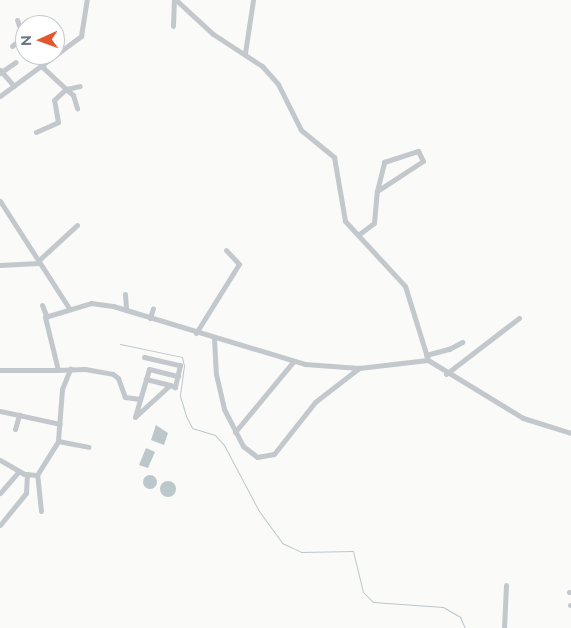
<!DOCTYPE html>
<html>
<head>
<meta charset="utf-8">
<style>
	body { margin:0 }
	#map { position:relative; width:571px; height:628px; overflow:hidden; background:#fafaf8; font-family:Raleway,sans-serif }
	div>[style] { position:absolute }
	.water>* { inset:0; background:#bbc7cb }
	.round { border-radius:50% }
	.stream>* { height:1px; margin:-0.5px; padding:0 0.5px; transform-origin:0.5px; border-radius:0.5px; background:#bbc7cb }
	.minor>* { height:5px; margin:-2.5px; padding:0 2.5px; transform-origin:2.5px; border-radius:2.5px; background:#c3c8cc }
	span { translate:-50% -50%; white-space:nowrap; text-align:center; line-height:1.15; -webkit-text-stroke:5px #fff; paint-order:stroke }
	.north { position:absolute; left:15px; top:15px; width:50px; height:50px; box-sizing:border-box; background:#fff; border:1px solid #c1c8cd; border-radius:50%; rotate:268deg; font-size:14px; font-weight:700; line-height:20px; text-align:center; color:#657683 }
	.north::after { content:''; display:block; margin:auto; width:18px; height:22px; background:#e4572e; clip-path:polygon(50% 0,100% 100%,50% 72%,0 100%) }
</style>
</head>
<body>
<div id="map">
	<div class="water">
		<i style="clip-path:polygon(156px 425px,168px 433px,164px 445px,151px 440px)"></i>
		<i style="clip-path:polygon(146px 448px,155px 452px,148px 468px,139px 465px)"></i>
		<i class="round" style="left:143px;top:475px;width:14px;height:14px"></i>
		<i class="round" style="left:160px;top:481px;width:16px;height:16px"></i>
	</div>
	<div class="stream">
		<i style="left:120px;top:344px;width:63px;rotate:11.8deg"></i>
		<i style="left:182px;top:357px;width:9px;rotate:77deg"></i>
		<i style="left:184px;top:366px;width:30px;rotate:98deg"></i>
		<i style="left:180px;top:396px;width:21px;rotate:73deg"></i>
		<i style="left:186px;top:416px;width:13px;rotate:63deg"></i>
		<i style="left:192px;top:428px;width:24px;rotate:17deg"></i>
		<i style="left:215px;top:435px;width:13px;rotate:48deg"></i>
		<i style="left:224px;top:445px;width:75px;rotate:62.1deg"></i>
		<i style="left:259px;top:511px;width:39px;rotate:54deg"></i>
		<i style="left:282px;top:543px;width:21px;rotate:25deg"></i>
		<i style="left:301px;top:552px;width:52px;rotate:-1.1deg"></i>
		<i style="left:353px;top:551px;width:42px;rotate:76.3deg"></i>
		<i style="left:363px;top:592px;width:14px;rotate:45deg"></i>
		<i style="left:373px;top:602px;width:70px;rotate:4.1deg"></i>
		<i style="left:443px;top:607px;width:20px;rotate:30deg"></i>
		<i style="left:460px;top:617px;width:12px;rotate:66deg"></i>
	</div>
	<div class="minor">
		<i style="left:176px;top:0;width:50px;rotate:42.6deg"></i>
		<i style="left:213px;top:34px;width:59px;rotate:33.1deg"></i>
		<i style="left:262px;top:66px;width:24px;rotate:48deg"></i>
		<i style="left:278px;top:84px;width:51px;rotate:63.4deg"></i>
		<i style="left:301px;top:130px;width:43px;rotate:39.3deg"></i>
		<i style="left:334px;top:157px;width:65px;rotate:80.2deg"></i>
		<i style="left:345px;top:221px;width:88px;rotate:47.3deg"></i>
		<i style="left:405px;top:286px;width:77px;rotate:72.7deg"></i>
		<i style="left:428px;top:360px;width:111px;rotate:31.4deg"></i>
		<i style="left:523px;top:418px;width:50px;rotate:17.4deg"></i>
		<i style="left:39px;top:25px;width:2px;rotate:-27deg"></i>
		<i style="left:173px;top:26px;width:26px;rotate:-88deg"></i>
		<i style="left:12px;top:46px;width:14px;rotate:-39deg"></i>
		<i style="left:23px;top:37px;width:18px;rotate:-109deg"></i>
		<i style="left:245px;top:53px;width:54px;rotate:-81.4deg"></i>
		<i style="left:37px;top:55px;width:12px;rotate:59deg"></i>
		<i style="left:0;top:70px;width:21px;rotate:49deg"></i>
		<i style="left:0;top:73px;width:19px;rotate:-35deg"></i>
		<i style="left:66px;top:89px;width:9px;rotate:41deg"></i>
		<i style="left:73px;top:95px;width:14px;rotate:73deg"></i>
		<i style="left:66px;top:89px;width:14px;rotate:-12deg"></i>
		<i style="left:0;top:96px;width:101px;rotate:-36.5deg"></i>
		<i style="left:81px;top:36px;width:36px;rotate:-81deg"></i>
		<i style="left:36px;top:132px;width:24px;rotate:-24deg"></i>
		<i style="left:58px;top:122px;width:22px;rotate:-100deg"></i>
		<i style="left:54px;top:100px;width:16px;rotate:-43deg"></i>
		<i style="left:66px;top:89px;width:34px;rotate:-137deg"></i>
		<i style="left:0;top:201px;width:127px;rotate:57.2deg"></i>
		<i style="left:358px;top:235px;width:20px;rotate:-37deg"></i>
		<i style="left:374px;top:223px;width:32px;rotate:-85deg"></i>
		<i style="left:377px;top:191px;width:30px;rotate:-76deg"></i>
		<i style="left:384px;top:162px;width:36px;rotate:-18deg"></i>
		<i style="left:418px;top:151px;width:11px;rotate:63deg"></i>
		<i style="left:423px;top:161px;width:55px;rotate:146.9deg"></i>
		<i style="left:38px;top:261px;width:53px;rotate:-42.7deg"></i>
		<i style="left:0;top:265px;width:39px;rotate:-3deg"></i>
		<i style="left:125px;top:294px;width:16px;rotate:86deg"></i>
		<i style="left:42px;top:305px;width:11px;rotate:68deg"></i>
		<i style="left:150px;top:318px;width:10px;rotate:-73deg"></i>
		<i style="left:196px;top:333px;width:81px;rotate:-58.1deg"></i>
		<i style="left:239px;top:264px;width:19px;rotate:-133deg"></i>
		<i style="left:214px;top:338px;width:36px;rotate:87deg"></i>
		<i style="left:216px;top:374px;width:36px;rotate:77deg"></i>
		<i style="left:224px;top:409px;width:42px;rotate:62.8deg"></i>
		<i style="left:243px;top:446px;width:18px;rotate:38deg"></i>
		<i style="left:257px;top:457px;width:17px;rotate:-10deg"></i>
		<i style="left:274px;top:454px;width:66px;rotate:-51.7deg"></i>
		<i style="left:315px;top:402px;width:56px;rotate:-37.7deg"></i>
		<i style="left:426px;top:355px;width:24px;rotate:-15deg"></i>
		<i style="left:449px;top:349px;width:15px;rotate:-28deg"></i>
		<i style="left:144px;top:357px;width:37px;rotate:13deg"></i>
		<i style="left:180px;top:365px;width:23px;rotate:103deg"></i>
		<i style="left:175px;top:387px;width:5px;rotate:-158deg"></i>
		<i style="left:0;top:370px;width:58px"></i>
		<i style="left:58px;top:370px;width:55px;rotate:-103.8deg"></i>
		<i style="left:45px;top:317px;width:48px;rotate:-16.9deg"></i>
		<i style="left:91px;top:303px;width:22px;rotate:8deg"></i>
		<i style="left:113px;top:306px;width:201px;rotate:16.8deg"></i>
		<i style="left:305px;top:364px;width:54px;rotate:4.2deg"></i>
		<i style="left:359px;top:368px;width:69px;rotate:-6.6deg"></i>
		<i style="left:58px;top:370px;width:27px;rotate:-2deg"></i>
		<i style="left:85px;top:369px;width:28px;rotate:10deg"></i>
		<i style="left:113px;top:374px;width:6px;rotate:39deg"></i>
		<i style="left:118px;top:378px;width:20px;rotate:70deg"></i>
		<i style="left:125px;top:397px;width:15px;rotate:8deg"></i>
		<i style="left:446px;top:374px;width:92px;rotate:-37.5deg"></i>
		<i style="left:0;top:411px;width:61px;rotate:12.2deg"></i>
		<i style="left:136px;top:416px;width:46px;rotate:-42.4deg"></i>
		<i style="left:170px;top:385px;width:25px;rotate:-166deg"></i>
		<i style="left:135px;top:417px;width:50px;rotate:-73.7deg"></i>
		<i style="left:149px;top:369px;width:30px;rotate:14deg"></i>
		<i style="left:15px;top:429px;width:15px;rotate:-74deg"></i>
		<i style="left:235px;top:432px;width:91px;rotate:-50.4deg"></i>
		<i style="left:58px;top:441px;width:31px;rotate:11deg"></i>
		<i style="left:0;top:460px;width:28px;rotate:30deg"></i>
		<i style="left:24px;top:474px;width:13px;rotate:4deg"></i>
		<i style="left:0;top:493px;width:29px;rotate:-49deg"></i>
		<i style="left:41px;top:511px;width:36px;rotate:-96deg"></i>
		<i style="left:37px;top:475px;width:40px;rotate:-58deg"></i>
		<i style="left:58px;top:441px;width:52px;rotate:-85.6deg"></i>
		<i style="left:62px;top:389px;width:22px;rotate:-68deg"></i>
		<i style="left:0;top:525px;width:41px;rotate:-50.9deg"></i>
		<i style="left:26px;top:493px;width:19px;rotate:-87deg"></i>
		<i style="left:569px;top:592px;width:2px"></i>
		<i style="left:570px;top:605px;width:1px"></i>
		<i style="left:504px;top:628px;width:43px;rotate:-87.3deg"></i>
	</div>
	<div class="north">N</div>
</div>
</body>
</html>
